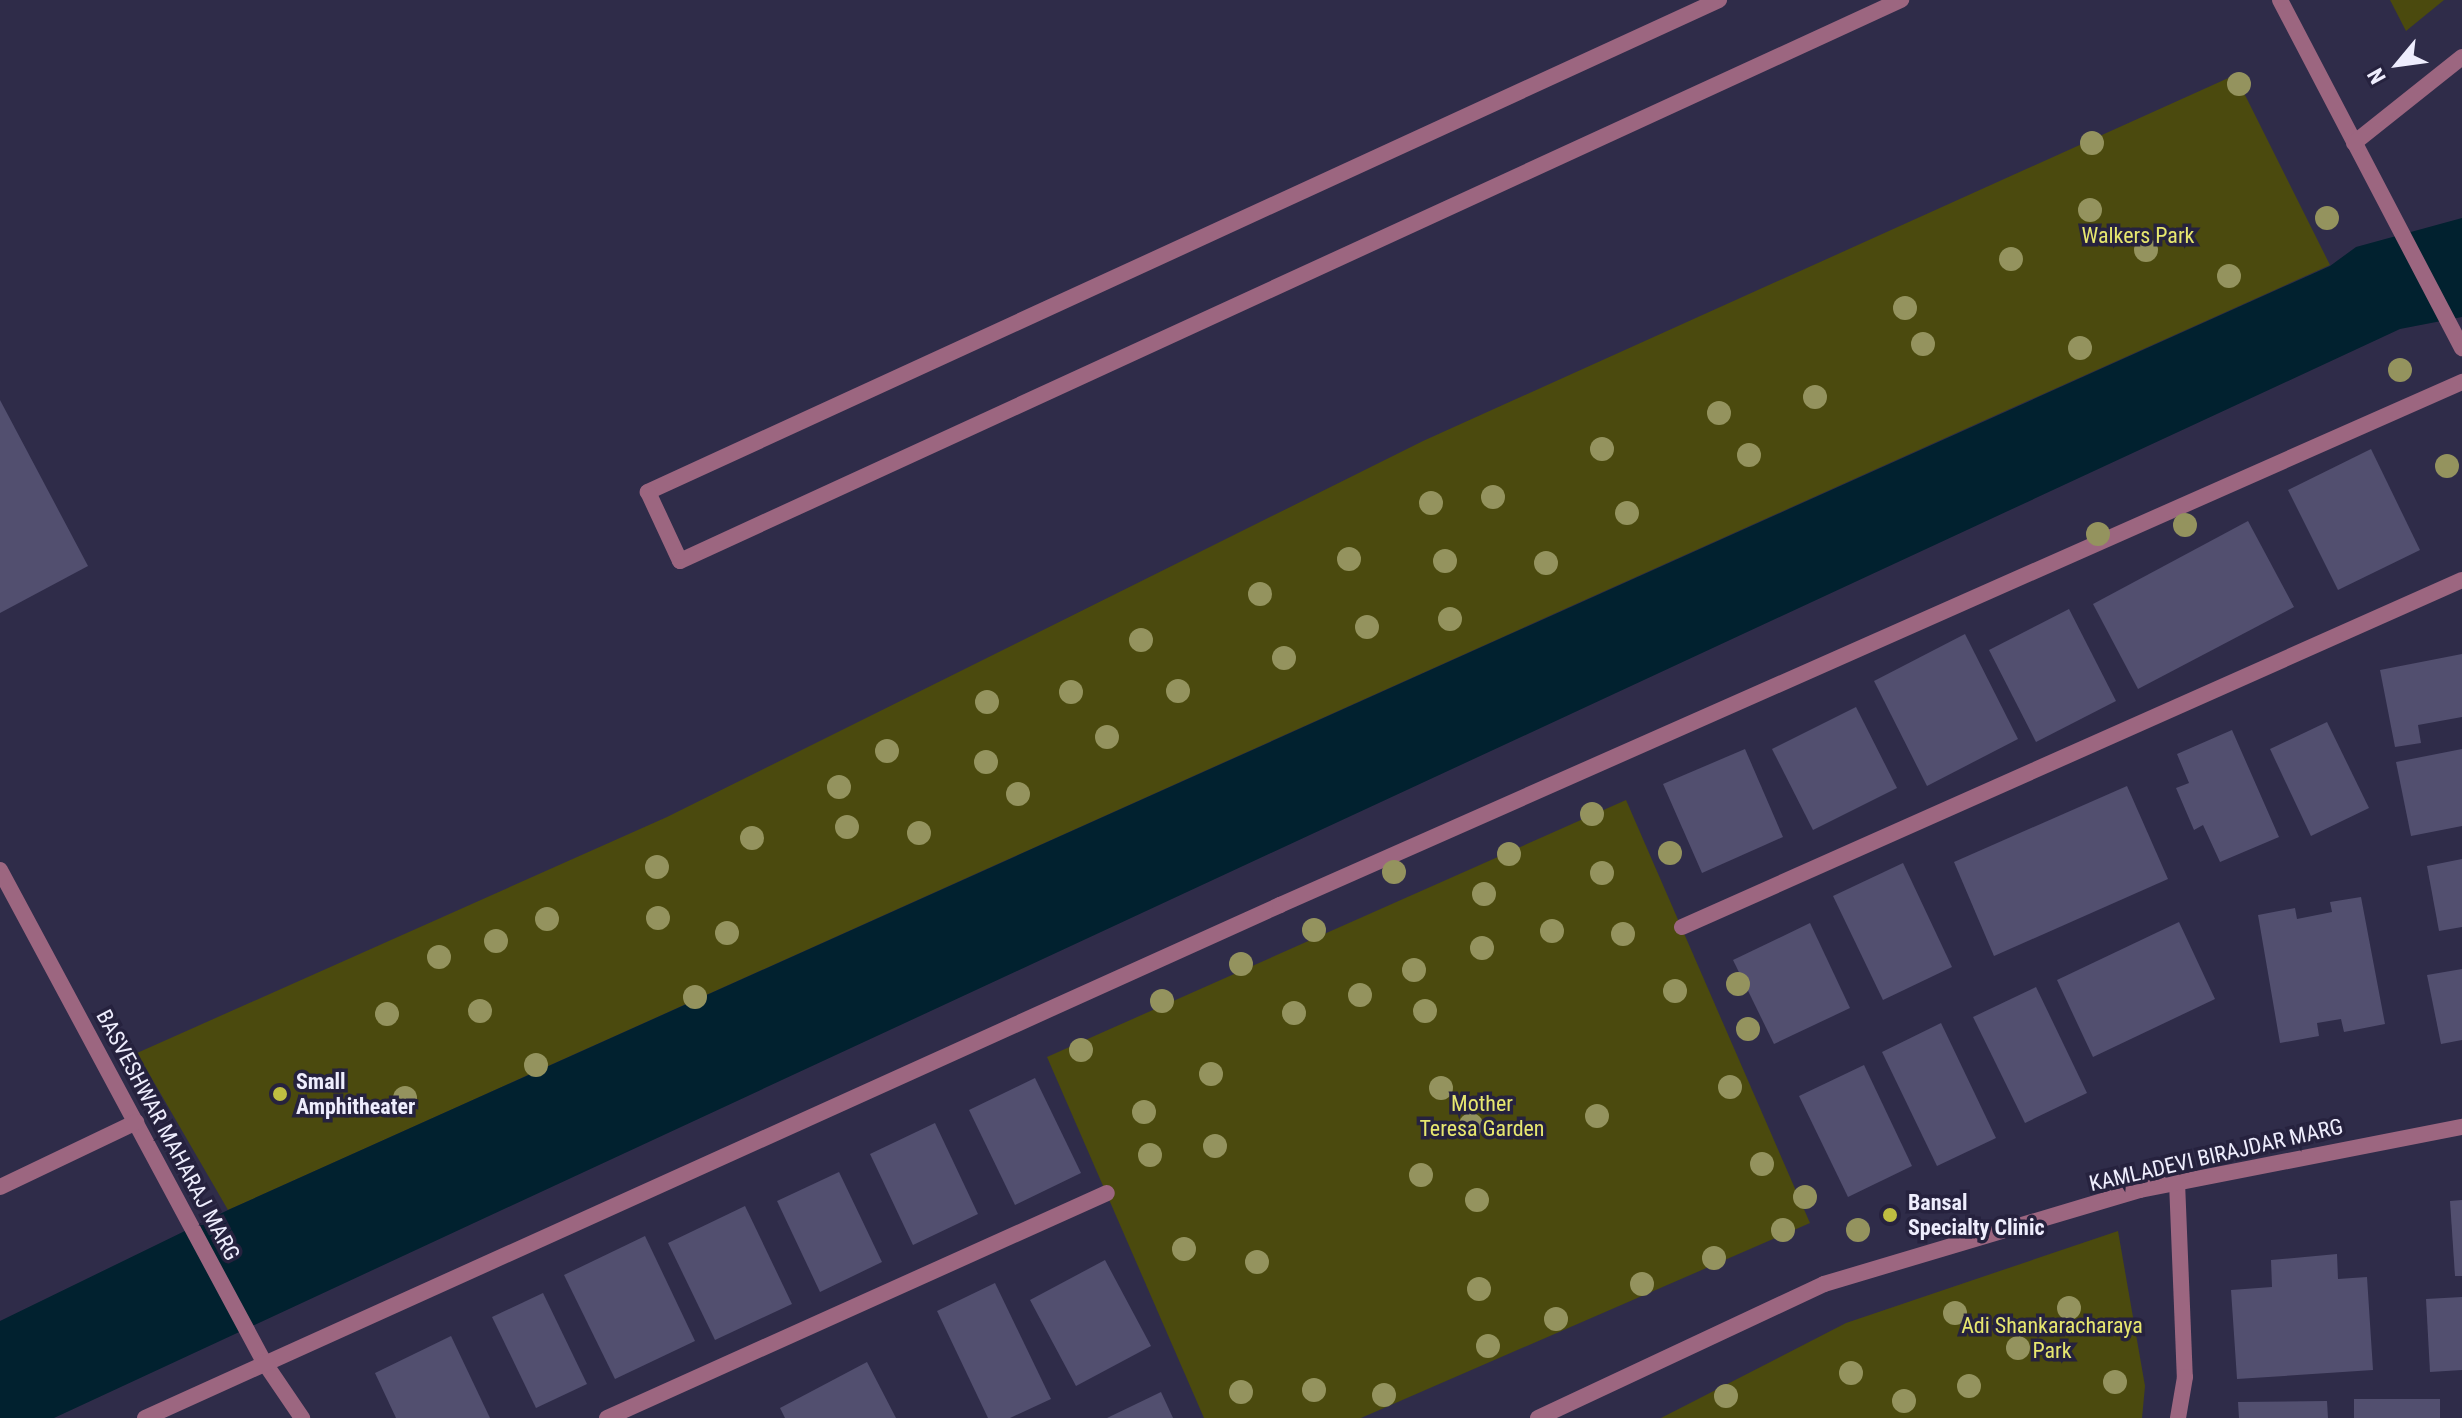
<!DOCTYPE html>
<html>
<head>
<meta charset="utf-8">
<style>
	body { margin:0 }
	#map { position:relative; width:2462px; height:1418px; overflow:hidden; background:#2f2c49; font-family:"Roboto Condensed",sans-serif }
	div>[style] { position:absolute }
	.green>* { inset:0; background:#4b4a0e }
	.water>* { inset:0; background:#01212f }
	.building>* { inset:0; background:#524f6f }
	.service>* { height:16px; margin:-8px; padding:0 8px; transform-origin:8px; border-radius:8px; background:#9c6680 }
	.minor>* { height:16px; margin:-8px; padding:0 8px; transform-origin:8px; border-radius:8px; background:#9c6680 }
	.tertiary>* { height:16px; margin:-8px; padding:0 8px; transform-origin:8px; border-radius:8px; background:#9c6680 }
	.trees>* { width:24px; height:24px; margin:-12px; border-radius:50%; background:#94935e }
	.dots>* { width:22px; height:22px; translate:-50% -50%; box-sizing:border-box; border:4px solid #26223e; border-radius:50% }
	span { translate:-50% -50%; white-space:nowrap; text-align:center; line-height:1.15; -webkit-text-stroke:7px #26223e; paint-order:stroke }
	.park-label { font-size:22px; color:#e7e76f }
	.poi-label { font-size:22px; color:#eeedfd; font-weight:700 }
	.left { translate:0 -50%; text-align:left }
	.street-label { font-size:22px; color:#eeedfd }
	.north { position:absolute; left:2358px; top:24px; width:80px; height:80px; -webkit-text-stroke:6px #26223e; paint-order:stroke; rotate:241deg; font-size:22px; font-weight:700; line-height:32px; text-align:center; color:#eeedfd }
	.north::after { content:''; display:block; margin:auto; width:28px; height:36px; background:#eeedfd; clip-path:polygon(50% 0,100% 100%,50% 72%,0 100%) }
</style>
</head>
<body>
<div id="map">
	<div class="green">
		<i style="clip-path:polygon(2390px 0,2444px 0,2406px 31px)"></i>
		<i style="clip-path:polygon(2235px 75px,2330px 265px,228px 1210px,137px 1053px,667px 817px,1423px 441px)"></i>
		<i style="clip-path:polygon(1626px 800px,1810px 1223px,1361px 1418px,1204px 1418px,1047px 1057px)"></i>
		<i style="clip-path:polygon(2118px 1231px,2145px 1386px,2142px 1418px,1661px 1418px,1846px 1323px)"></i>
	</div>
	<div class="water">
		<i style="clip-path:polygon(2462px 218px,2462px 317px,2400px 329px,54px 1418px,0 1418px,0 1321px,228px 1210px,2330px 266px,2356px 247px)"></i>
	</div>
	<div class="building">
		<i style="clip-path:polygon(0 400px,88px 566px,0 613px)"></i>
		<i style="clip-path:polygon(2371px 449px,2420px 550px,2338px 590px,2288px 490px)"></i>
		<i style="clip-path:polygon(2248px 521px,2294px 607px,2138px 689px,2093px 604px)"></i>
		<i style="clip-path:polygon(2069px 609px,2116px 701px,2036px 742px,1989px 650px)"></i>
		<i style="clip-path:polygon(1965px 634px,2018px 739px,1927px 786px,1874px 681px)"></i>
		<i style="clip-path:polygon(2462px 654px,2462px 717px,2418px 725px,2421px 743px,2395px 747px,2380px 670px)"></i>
		<i style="clip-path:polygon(1856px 707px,1897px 788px,1813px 830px,1772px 749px)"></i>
		<i style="clip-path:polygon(2327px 722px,2369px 808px,2311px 836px,2270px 749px)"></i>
		<i style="clip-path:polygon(2232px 730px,2279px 837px,2220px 862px,2203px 825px,2194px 830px,2176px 788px,2189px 783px,2177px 754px)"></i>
		<i style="clip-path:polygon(1745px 749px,1783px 837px,1702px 873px,1663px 784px)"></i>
		<i style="clip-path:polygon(2462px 749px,2462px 826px,2411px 836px,2396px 762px)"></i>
		<i style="clip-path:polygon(2127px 786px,2168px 879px,1994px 956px,1954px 862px)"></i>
		<i style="clip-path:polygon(2462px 859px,2462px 927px,2439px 931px,2427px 866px)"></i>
		<i style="clip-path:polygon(1903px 863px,1952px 967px,1883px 1000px,1833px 896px)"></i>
		<i style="clip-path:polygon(2361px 897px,2385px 1024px,2344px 1032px,2341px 1019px,2317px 1023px,2319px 1036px,2280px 1043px,2258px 915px,2295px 908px,2297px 919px,2332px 912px,2330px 902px)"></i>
		<i style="clip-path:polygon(2179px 922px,2215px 999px,2093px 1057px,2057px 980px)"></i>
		<i style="clip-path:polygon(1810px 923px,1850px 1008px,1774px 1044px,1733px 960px)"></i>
		<i style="clip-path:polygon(2462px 969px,2462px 1040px,2441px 1044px,2427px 975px)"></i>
		<i style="clip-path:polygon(2036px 987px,2087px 1093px,2025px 1123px,1973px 1017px)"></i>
		<i style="clip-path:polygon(1941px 1023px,1996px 1138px,1937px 1166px,1882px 1052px)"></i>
		<i style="clip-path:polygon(1864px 1065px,1912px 1166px,1848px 1197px,1799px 1096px)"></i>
		<i style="clip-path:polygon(1035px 1078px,1081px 1173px,1015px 1205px,969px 1110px)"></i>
		<i style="clip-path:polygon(935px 1123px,978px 1214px,913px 1245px,870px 1154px)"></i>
		<i style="clip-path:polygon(839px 1172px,882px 1262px,820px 1292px,777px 1201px)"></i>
		<i style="clip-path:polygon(2462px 1200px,2462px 1276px,2455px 1276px,2450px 1201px)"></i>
		<i style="clip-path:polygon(745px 1206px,792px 1304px,715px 1340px,668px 1243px)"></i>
		<i style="clip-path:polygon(645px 1236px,695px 1341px,615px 1379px,564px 1275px)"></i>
		<i style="clip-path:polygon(2337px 1254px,2338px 1279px,2367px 1277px,2373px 1370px,2237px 1379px,2231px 1290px,2272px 1287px,2271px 1260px)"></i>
		<i style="clip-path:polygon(1105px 1260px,1151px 1346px,1076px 1386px,1030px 1300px)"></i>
		<i style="clip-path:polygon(995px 1283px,1051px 1399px,1010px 1418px,988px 1418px,937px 1311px)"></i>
		<i style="clip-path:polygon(543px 1293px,587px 1384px,536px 1408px,492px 1317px)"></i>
		<i style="clip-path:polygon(2462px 1297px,2462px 1370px,2430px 1372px,2426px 1299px)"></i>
		<i style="clip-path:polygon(451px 1336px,490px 1418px,396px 1418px,375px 1373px)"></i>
		<i style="clip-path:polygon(867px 1362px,896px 1418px,785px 1418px,780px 1408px)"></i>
		<i style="clip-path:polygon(1161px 1392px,1173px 1418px,1107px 1418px)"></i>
		<i style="clip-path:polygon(2354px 1399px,2440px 1399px,2440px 1418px,2354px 1418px)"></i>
		<i style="clip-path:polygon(2327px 1401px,2328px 1418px,2239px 1418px,2238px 1402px)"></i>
	</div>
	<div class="service">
		<i style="left:1719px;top:0;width:1179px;rotate:155.33deg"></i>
		<i style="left:648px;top:492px;width:76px;rotate:65.1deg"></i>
		<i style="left:680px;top:561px;width:1344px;rotate:-24.68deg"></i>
	</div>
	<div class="minor">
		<i style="left:2280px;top:0;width:393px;rotate:62.4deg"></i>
		<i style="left:2354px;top:143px;width:138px;rotate:-38.5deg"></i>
		<i style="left:0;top:870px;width:558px;rotate:61.78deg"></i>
		<i style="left:264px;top:1362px;width:68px;rotate:55.8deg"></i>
		<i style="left:1682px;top:927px;width:854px;rotate:-23.98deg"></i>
		<i style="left:2177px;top:1182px;width:195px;rotate:87.7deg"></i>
		<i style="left:2185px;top:1377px;width:42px;rotate:99.7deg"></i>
		<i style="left:0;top:1187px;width:151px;rotate:-25.5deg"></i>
		<i style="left:145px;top:1418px;width:1246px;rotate:-24.32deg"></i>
		<i style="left:1280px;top:905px;width:1293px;rotate:-23.87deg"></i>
		<i style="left:607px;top:1418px;width:548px;rotate:-24.23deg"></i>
	</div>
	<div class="tertiary">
		<i style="left:1538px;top:1418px;width:316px;rotate:-25.1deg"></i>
		<i style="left:1824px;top:1284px;width:330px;rotate:-16.6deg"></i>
		<i style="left:2140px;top:1190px;width:328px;rotate:-11.1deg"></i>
	</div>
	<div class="trees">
		<i style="left:2239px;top:84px"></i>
		<i style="left:2092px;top:143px"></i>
		<i style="left:2090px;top:210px"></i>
		<i style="left:2327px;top:218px"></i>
		<i style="left:2146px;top:250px"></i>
		<i style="left:2011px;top:259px"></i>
		<i style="left:2229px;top:276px"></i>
		<i style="left:1905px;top:308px"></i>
		<i style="left:1923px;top:344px"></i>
		<i style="left:2080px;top:348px"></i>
		<i style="left:2400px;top:370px"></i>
		<i style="left:1815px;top:397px"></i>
		<i style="left:1719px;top:413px"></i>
		<i style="left:1602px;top:449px"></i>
		<i style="left:1749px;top:455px"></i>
		<i style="left:2447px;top:466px"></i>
		<i style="left:1493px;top:497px"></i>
		<i style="left:1431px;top:503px"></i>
		<i style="left:1627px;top:513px"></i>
		<i style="left:2185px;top:525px"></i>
		<i style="left:2098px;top:534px"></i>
		<i style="left:1349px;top:559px"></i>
		<i style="left:1445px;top:561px"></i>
		<i style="left:1546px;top:563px"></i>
		<i style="left:1260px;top:594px"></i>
		<i style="left:1450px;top:619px"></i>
		<i style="left:1367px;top:627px"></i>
		<i style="left:1141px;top:640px"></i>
		<i style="left:1284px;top:658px"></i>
		<i style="left:1178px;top:691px"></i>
		<i style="left:1071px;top:692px"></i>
		<i style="left:987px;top:702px"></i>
		<i style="left:1107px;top:737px"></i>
		<i style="left:887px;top:751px"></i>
		<i style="left:986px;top:762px"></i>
		<i style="left:839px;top:787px"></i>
		<i style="left:1018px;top:794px"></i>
		<i style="left:1592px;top:814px"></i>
		<i style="left:847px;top:827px"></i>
		<i style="left:919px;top:833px"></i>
		<i style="left:752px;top:838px"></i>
		<i style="left:1670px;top:853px"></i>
		<i style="left:1509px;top:854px"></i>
		<i style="left:657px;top:867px"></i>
		<i style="left:1394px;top:872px"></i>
		<i style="left:1602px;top:873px"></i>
		<i style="left:1484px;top:894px"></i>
		<i style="left:658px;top:918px"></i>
		<i style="left:547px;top:919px"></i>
		<i style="left:1314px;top:930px"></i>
		<i style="left:1552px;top:931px"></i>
		<i style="left:727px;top:933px"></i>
		<i style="left:1623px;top:934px"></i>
		<i style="left:496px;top:941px"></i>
		<i style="left:1482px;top:948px"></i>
		<i style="left:439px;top:957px"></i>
		<i style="left:1241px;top:964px"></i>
		<i style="left:1414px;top:970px"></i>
		<i style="left:1738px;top:984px"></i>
		<i style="left:1675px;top:991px"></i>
		<i style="left:1360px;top:995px"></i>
		<i style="left:695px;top:997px"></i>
		<i style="left:1162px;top:1001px"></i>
		<i style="left:480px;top:1011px"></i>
		<i style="left:1425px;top:1011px"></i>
		<i style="left:1294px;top:1013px"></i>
		<i style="left:387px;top:1014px"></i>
		<i style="left:1748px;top:1029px"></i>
		<i style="left:1081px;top:1050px"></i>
		<i style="left:536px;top:1065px"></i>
		<i style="left:1211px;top:1074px"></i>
		<i style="left:1730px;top:1087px"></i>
		<i style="left:1441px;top:1088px"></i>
		<i style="left:405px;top:1098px"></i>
		<i style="left:1144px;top:1112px"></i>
		<i style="left:1597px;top:1116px"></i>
		<i style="left:1471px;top:1125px"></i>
		<i style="left:1215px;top:1146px"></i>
		<i style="left:1150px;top:1155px"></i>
		<i style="left:1762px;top:1164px"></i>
		<i style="left:1421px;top:1175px"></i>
		<i style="left:1805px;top:1197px"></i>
		<i style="left:1477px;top:1200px"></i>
		<i style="left:1783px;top:1230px"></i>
		<i style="left:1858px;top:1230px"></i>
		<i style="left:1184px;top:1249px"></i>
		<i style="left:1714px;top:1258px"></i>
		<i style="left:1257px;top:1262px"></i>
		<i style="left:1642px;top:1284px"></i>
		<i style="left:1479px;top:1289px"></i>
		<i style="left:2069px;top:1308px"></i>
		<i style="left:1955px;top:1313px"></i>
		<i style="left:1556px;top:1319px"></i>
		<i style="left:1488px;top:1346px"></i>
		<i style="left:2018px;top:1348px"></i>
		<i style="left:1851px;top:1373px"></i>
		<i style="left:2115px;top:1382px"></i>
		<i style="left:1969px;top:1386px"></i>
		<i style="left:1314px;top:1390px"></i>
		<i style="left:1241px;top:1392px"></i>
		<i style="left:1384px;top:1395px"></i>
		<i style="left:1726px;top:1396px"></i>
		<i style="left:1904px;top:1401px"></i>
	</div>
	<div class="dots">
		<i style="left:280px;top:1094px;background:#bfbe41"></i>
		<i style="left:1890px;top:1215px;background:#bfbe41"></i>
	</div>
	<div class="park-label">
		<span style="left:2138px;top:236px">Walkers Park</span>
		<span style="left:1482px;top:1116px">Mother<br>Teresa Garden</span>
		<span style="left:2052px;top:1338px">Adi Shankaracharaya<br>Park</span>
	</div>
	<div class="poi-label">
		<span class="left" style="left:296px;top:1094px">Small<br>Amphitheater</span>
		<span class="left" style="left:1908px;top:1215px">Bansal<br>Specialty Clinic</span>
	</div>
	<div class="street-label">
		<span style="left:168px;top:1135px;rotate:62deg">BASVESHWAR MAHARAJ MARG</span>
		<span style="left:2216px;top:1155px;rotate:-13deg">KAMLADEVI BIRAJDAR MARG</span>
	</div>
	<div class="north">N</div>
</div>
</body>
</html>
